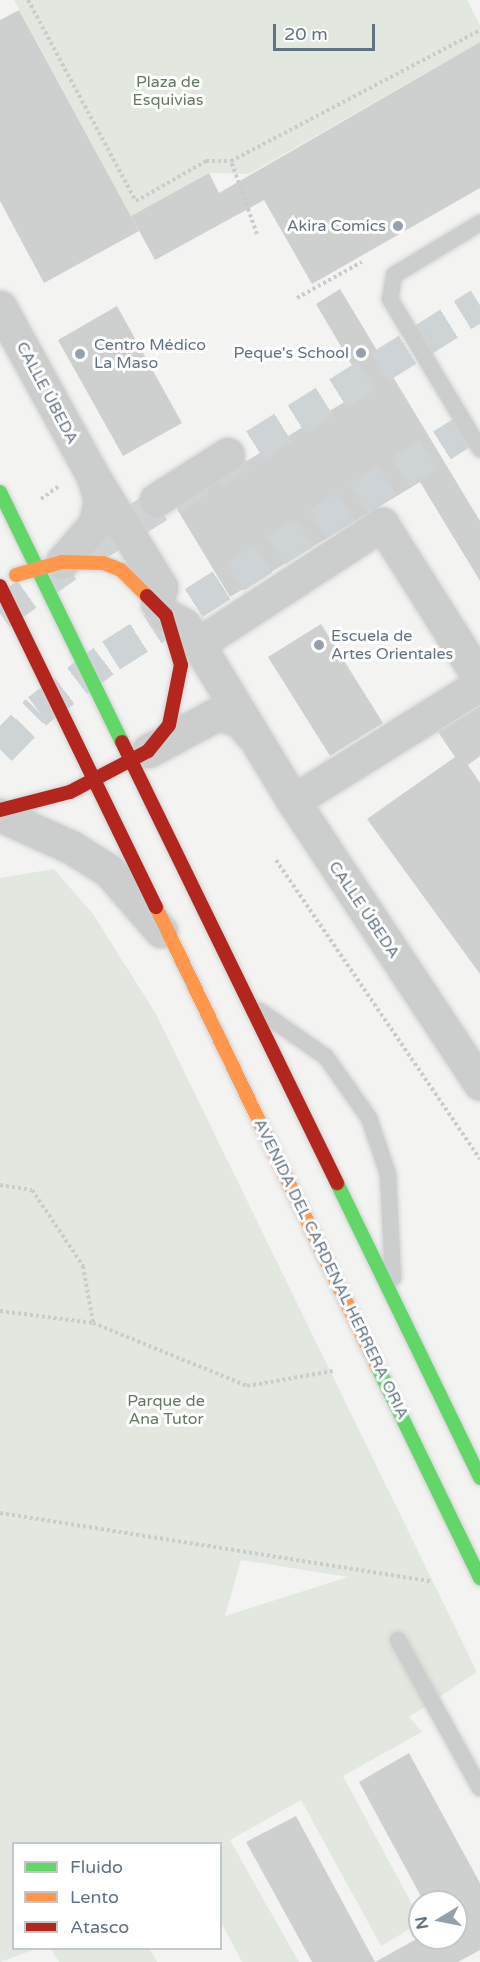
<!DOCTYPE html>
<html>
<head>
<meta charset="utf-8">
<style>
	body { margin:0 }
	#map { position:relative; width:480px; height:1962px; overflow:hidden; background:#f3f4f1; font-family:"Varela Round",sans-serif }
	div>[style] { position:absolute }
	.green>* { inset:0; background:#e2e7df }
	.building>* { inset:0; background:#ced0d0 }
	.highway-tunnel>* { height:33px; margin-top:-16.5px; transform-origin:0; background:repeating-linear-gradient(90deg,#ced4d6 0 33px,transparent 0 49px) }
	.path>* { height:4px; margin-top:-2px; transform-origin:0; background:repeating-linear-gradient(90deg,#cacbcb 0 3px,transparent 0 6px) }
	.roads { filter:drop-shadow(0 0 2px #d1d2d2) drop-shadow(0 0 2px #d1d2d2) }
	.lane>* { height:16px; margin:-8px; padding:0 8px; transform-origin:8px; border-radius:8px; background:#cccece }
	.street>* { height:33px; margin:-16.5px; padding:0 16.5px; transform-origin:16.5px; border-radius:16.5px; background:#cccece }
	.fast>* { height:14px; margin:-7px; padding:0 7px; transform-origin:7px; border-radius:7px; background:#63d668 }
	.slow>* { height:14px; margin:-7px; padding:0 7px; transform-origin:7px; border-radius:7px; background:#ff974d }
	.jam>* { height:14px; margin:-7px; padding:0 7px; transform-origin:7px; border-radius:7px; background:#b3261e }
	.dots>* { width:16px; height:16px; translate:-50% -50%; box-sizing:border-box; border:3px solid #fff; border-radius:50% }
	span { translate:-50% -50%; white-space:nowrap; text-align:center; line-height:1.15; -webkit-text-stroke:6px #fff; paint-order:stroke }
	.park-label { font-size:16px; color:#647a60 }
	.poi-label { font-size:16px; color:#617383 }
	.right { translate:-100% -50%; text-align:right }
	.left { translate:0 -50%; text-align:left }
	.street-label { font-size:16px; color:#617383 }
	.legend { position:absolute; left:12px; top:1842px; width:210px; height:108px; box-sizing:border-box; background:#fff; border:2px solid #c0c7cd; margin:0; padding:8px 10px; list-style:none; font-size:18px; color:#617383 }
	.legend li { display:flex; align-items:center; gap:12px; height:30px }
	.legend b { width:30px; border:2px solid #c0c7cd }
	.north { position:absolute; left:408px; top:1890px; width:60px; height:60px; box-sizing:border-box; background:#fff; border:2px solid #c0c7cd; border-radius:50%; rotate:260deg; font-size:16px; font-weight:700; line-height:24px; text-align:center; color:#617383 }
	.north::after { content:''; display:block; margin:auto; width:21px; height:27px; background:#94a0aa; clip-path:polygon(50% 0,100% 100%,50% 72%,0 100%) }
	.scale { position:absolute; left:273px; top:24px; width:102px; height:27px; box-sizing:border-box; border:3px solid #617383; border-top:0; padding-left:8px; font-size:18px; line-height:21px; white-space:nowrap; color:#617383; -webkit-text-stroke:4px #fff; paint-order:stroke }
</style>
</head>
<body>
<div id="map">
	<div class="green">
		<i style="clip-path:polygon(14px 0,467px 0,480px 25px,480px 42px,249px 174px,209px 173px,131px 216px)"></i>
		<i style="clip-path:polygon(evenodd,54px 869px,93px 914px,156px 1014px,477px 1672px,409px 1717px,422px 1732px,343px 1776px,420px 1919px,420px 1923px,381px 1946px,301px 1800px,230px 1840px,299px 1962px,242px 1962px,221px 1922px,220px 1844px,14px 1844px,14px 1948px,36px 1949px,0 1962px,0 878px,54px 869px,241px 1560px,348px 1577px,225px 1616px,241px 1560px)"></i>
		<i style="clip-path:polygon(51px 1949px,150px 1949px,157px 1962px,59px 1962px)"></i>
	</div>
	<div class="building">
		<i style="clip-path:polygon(19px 10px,139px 231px,44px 283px,0 201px,0 20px)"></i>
		<i style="clip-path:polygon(480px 42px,480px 188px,312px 284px,264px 200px,155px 260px,131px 216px,209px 173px,219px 193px)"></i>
		<i style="clip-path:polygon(340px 289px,480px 521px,480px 581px,420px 482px,230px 597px,177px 509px,245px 462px,366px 389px,316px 304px)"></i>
		<i style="clip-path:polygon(117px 306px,182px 423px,123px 456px,58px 340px)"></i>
		<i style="clip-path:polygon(321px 624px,383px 723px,330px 756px,268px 657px)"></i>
		<i style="clip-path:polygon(480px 706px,480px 756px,468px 765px,480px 783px,480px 974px,367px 819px,455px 757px,438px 732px)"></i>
		<i style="clip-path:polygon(409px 1753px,480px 1883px,480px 1950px,458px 1962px,312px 1962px,246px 1842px,296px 1816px,375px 1962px,420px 1937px,456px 1938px,456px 1902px,424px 1902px,359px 1782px)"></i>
	</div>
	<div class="highway-tunnel">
		<i style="left:0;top:613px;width:110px;rotate:-35.7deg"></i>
		<i style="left:89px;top:549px;width:461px;rotate:-32.1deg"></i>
		<i style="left:0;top:749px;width:54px;rotate:-45.7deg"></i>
		<i style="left:38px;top:710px;width:91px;rotate:-37deg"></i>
		<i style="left:111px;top:655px;width:437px;rotate:-32.4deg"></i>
	</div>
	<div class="path">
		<i style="left:28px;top:0;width:228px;rotate:61.8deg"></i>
		<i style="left:136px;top:201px;width:81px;rotate:-29.7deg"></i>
		<i style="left:206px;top:161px;width:25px"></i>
		<i style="left:257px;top:234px;width:77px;rotate:-109.6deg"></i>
		<i style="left:231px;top:161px;width:281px;rotate:-27.7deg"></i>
		<i style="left:297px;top:298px;width:74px;rotate:-29deg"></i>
		<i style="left:41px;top:499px;width:22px;rotate:-36deg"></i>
		<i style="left:276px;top:860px;width:362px;rotate:55.7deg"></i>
		<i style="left:0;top:1185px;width:32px;rotate:9deg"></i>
		<i style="left:32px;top:1190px;width:92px;rotate:56.1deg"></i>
		<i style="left:83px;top:1266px;width:58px;rotate:80deg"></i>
		<i style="left:93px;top:1323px;width:166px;rotate:22.2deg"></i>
		<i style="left:247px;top:1386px;width:87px;rotate:-9.9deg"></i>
		<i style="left:0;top:1311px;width:94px;rotate:7.4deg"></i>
		<i style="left:0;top:1513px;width:436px;rotate:9deg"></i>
	</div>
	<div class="roads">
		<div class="lane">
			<i style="left:480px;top:223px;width:100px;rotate:148.8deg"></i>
			<i style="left:394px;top:275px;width:24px;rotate:99deg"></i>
			<i style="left:390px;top:299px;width:175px;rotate:59deg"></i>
			<i style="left:260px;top:1011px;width:80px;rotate:34.9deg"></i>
			<i style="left:326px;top:1057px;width:75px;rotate:54.8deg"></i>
			<i style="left:369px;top:1118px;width:59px;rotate:71.3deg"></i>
			<i style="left:388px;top:1174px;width:104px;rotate:87.2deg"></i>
			<i style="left:398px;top:1640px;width:169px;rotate:61deg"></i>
		</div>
		<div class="street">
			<i style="left:0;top:307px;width:195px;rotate:61.2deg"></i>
			<i style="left:156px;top:500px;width:85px;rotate:-32.6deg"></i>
			<i style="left:62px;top:562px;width:50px;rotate:-49deg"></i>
			<i style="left:95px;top:524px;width:24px;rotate:-78deg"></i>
			<i style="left:100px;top:501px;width:24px;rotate:-105deg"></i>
			<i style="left:94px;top:478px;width:128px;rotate:58.4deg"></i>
			<i style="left:161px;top:587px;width:16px;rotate:104deg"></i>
			<i style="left:166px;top:615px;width:21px;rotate:29deg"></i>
			<i style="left:184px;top:625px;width:24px;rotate:54deg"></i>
			<i style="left:198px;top:644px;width:184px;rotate:58.8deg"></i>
			<i style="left:293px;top:801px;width:339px;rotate:56.5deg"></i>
			<i style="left:198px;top:644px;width:220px;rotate:-33.1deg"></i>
			<i style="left:382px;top:524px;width:183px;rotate:57.7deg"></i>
			<i style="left:148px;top:751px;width:78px;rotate:-28.2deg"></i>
			<i style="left:217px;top:714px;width:23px;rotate:15deg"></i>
			<i style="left:239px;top:720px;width:17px;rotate:50deg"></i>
			<i style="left:293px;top:801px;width:221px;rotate:-32deg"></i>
			<i style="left:0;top:815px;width:78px;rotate:24.3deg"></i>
			<i style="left:71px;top:847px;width:45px;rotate:32.3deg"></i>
			<i style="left:109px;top:871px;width:79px;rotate:49.1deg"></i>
		</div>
		<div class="fast">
			<i style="left:0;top:492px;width:278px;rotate:64deg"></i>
			<i style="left:337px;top:1183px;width:328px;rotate:64.1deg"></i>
			<i style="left:377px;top:1366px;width:236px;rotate:64.1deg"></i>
		</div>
		<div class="slow">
			<i style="left:16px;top:575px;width:48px;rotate:-15.8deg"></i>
			<i style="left:62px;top:562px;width:41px;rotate:1.4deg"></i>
			<i style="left:103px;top:563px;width:19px;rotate:21deg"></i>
			<i style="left:121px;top:570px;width:37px;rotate:45deg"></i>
			<i style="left:156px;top:907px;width:509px;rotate:64.29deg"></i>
		</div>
		<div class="jam">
			<i style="left:0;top:586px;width:357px;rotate:64.1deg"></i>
			<i style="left:122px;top:742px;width:491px;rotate:64deg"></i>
			<i style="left:0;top:810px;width:72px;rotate:-14.4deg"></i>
			<i style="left:70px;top:792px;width:88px;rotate:-27.7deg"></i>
			<i style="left:148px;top:751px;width:33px;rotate:-51deg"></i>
			<i style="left:169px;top:725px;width:61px;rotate:-78.7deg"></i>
			<i style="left:181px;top:665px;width:52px;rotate:-106.7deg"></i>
			<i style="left:166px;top:615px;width:27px;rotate:-135deg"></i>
		</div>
	</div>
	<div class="dots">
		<i style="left:398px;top:226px;background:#94a0aa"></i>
		<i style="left:361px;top:353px;background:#94a0aa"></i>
		<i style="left:80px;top:354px;background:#94a0aa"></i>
		<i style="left:319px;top:645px;background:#94a0aa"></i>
	</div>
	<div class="park-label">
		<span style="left:168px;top:91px">Plaza de<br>Esquivias</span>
		<span style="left:166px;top:1410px">Parque de<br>Ana Tutor</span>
	</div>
	<div class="poi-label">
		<span class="right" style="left:386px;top:226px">Akira Comics</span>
		<span class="left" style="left:94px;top:354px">Centro Médico<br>La Maso</span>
		<span class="right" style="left:349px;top:353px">Peque's School</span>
		<span class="left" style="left:331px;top:645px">Escuela de<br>Artes Orientales</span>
	</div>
	<div class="street-label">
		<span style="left:47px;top:393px;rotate:62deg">CALLE ÚBEDA</span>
		<span style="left:364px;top:910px;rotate:56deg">CALLE ÚBEDA</span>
		<span style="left:331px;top:1269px;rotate:64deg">AVENIDA DEL CARDENAL HERRERA ORIA</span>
	</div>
	<ul class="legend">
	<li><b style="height:8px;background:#63d668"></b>Fluido</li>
	<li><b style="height:8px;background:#ff974d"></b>Lento</li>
	<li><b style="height:8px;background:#b3261e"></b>Atasco</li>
	</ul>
	<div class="north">N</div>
	<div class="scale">20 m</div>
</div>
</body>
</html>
